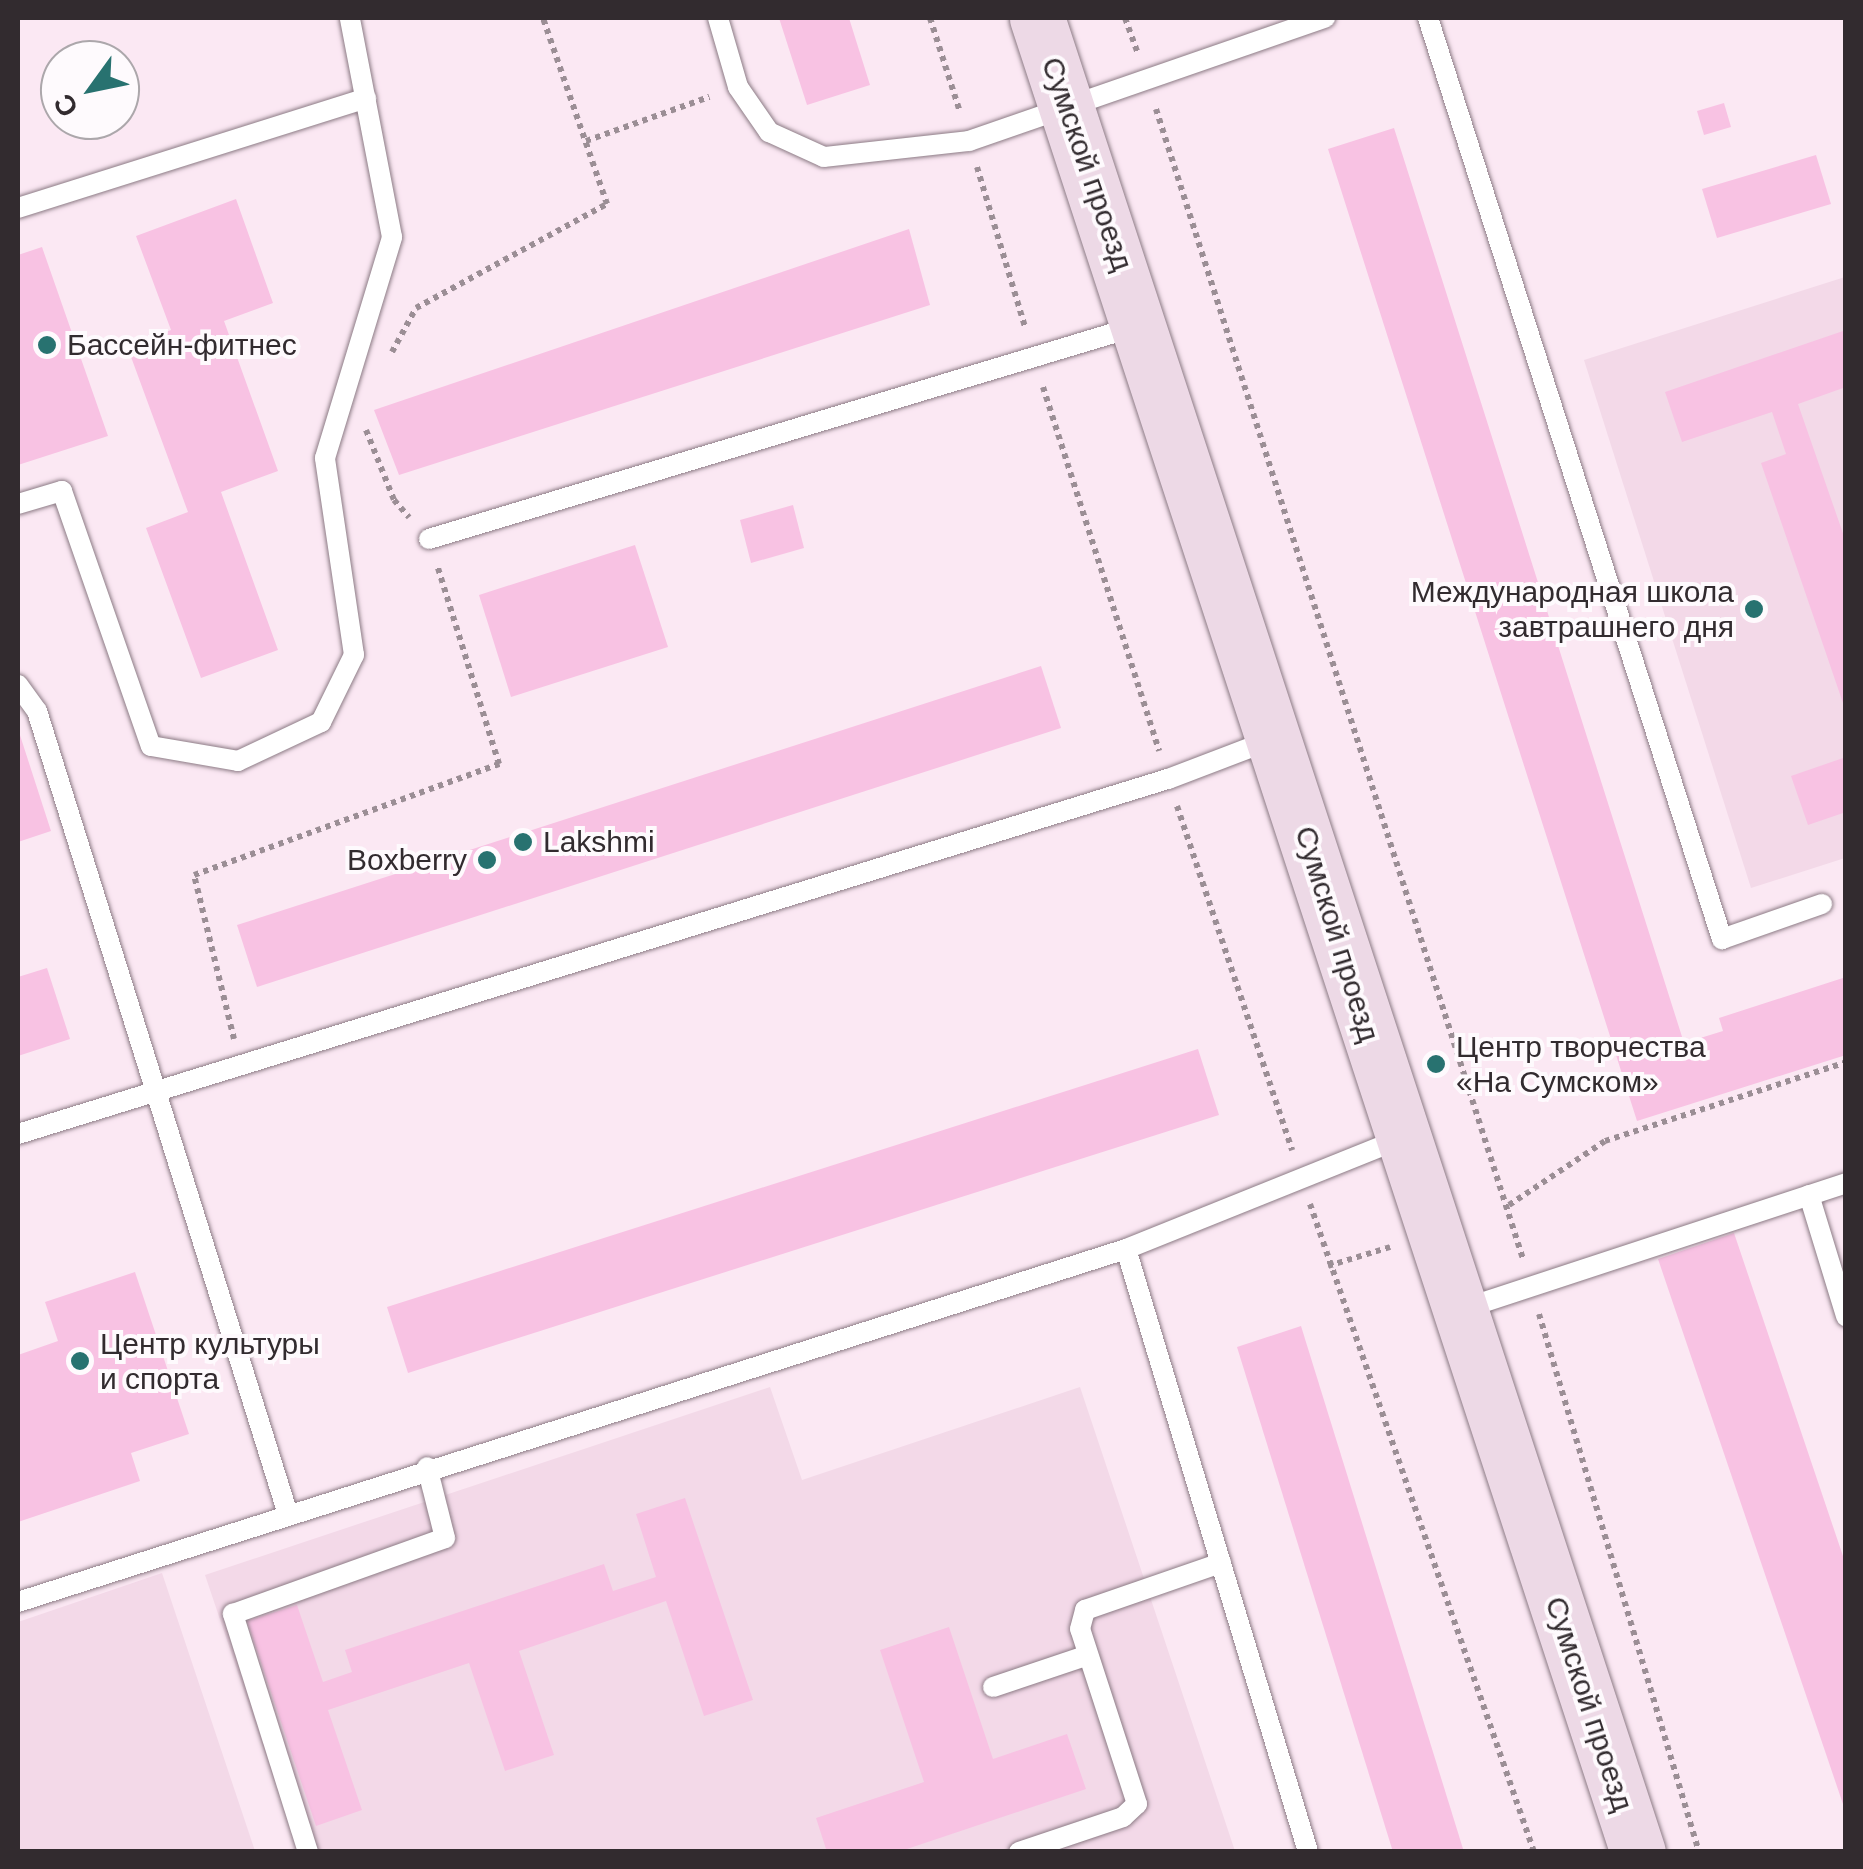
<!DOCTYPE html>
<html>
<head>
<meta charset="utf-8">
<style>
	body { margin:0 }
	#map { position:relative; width:1863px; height:1869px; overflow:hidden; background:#fbe8f3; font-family:Helvetica,sans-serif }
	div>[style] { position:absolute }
	.built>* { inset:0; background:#f3d9e8 }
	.building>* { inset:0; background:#f8c2e3 }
	.path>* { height:6px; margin-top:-3px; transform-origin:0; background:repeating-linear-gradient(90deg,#9b8e95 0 5px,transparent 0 10px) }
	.roads { filter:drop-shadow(0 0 2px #8c7b85) drop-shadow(0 0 2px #8c7b85) }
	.lane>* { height:20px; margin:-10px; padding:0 10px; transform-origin:10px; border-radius:10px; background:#fff }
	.secondary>* { height:55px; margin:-27.5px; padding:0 27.5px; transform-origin:27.5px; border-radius:27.5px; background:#edd9e6 }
	.dots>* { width:28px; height:28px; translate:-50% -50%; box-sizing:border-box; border:5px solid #fefafd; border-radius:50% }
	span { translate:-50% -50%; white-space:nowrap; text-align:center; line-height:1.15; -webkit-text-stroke:8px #fefafd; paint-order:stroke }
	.street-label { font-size:30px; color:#322b2f }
	.poi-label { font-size:30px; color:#322b2f }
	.left { translate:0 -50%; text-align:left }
	.right { translate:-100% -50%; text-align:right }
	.frame { position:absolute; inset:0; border:20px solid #322b2f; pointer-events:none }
	.north { position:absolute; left:40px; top:40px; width:100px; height:100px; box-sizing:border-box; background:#fefafd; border:2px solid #aca7ab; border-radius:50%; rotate:237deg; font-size:28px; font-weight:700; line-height:40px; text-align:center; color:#322b2f }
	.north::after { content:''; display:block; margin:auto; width:35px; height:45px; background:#287270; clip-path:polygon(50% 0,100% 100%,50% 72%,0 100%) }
</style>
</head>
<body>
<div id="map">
	<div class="built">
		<i style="clip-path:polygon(1845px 277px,1845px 858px,1751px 888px,1584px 360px)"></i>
		<i style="clip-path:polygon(770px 1387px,802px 1480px,1080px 1387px,1235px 1851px,298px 1851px,205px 1575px)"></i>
		<i style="clip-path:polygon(162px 1573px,255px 1851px,18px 1851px,18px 1622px)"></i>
	</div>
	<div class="building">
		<i style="clip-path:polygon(779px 18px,849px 18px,870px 85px,807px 105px)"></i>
		<i style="clip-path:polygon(1724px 103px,1731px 127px,1704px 135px,1697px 111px)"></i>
		<i style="clip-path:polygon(1394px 128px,1684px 1043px,1723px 1031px,1719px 1018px,1846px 977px,1846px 1055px,1637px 1121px,1328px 149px)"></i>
		<i style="clip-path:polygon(1816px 155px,1831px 204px,1717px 238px,1702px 189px)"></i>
		<i style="clip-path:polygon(236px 199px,273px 303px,224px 321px,278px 471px,221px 492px,278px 650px,201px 678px,146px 528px,188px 512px,127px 346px,171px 330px,136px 236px)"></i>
		<i style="clip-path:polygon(909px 229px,930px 305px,399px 475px,374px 410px)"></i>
		<i style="clip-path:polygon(42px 247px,108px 436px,18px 465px,18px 255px)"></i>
		<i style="clip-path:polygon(1846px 330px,1846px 387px,1798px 404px,1846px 542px,1845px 709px,1761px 463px,1786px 454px,1772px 412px,1682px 442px,1665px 392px)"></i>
		<i style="clip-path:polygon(793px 505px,804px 548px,751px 563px,740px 520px)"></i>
		<i style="clip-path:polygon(635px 545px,668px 647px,511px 697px,479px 595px)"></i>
		<i style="clip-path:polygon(1041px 666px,1061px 728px,257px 987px,237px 925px)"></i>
		<i style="clip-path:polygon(18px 729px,51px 831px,18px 842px)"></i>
		<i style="clip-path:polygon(1846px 757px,1846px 812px,1808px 825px,1791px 776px)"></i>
		<i style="clip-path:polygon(47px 968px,70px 1039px,18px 1056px,18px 977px)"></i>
		<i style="clip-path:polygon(1198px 1049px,1219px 1115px,408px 1373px,387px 1307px)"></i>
		<i style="clip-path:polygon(1734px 1233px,1846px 1565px,1846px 1813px,1658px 1259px)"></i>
		<i style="clip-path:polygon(135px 1272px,189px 1434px,131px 1453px,140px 1481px,18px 1522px,18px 1355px,58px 1341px,45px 1302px)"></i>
		<i style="clip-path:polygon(1301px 1326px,1464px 1852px,1393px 1852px,1237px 1347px)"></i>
		<i style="clip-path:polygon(685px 1498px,753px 1700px,704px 1716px,666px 1601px,519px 1651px,554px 1755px,505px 1771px,469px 1663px,328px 1710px,362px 1810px,316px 1826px,247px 1621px,297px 1605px,323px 1682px,352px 1672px,345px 1650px,604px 1564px,613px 1591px,656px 1577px,636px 1514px)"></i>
		<i style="clip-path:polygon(949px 1627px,993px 1759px,1067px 1734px,1086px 1789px,898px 1852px,827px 1852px,816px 1818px,924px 1782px,880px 1650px)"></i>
	</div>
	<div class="path">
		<i style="left:930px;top:18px;width:99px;rotate:72.3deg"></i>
		<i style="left:1125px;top:18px;width:38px;rotate:70deg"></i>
		<i style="left:1156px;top:109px;width:1207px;rotate:72.3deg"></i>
		<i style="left:586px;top:141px;width:131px;rotate:-19.7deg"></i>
		<i style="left:977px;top:167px;width:167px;rotate:73.3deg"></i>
		<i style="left:392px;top:352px;width:50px;rotate:-61.4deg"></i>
		<i style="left:416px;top:308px;width:217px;rotate:-28.6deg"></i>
		<i style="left:607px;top:204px;width:197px;rotate:-109deg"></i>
		<i style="left:1043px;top:387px;width:382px;rotate:72.3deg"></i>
		<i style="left:366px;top:430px;width:75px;rotate:68.2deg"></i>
		<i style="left:394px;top:500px;width:23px;rotate:49deg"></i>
		<i style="left:1177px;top:806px;width:363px;rotate:71.5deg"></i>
		<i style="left:234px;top:1039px;width:169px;rotate:-103.7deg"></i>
		<i style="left:194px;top:875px;width:325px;rotate:-20deg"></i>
		<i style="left:499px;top:764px;width:208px;rotate:-107.3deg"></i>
		<i style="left:1310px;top:1204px;width:686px;rotate:70.93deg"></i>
		<i style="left:1509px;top:1205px;width:115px;rotate:-33.7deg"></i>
		<i style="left:1605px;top:1141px;width:254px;rotate:-18.1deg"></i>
		<i style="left:1328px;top:1266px;width:65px;rotate:-17deg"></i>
		<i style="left:1539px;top:1314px;width:561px;rotate:73.44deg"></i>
	</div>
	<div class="roads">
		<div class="lane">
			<i style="left:718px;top:18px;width:72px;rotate:73.8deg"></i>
			<i style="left:738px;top:87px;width:55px;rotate:55.4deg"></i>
			<i style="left:769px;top:132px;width:60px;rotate:24.4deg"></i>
			<i style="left:824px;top:157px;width:146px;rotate:-6.3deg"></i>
			<i style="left:969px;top:141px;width:377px;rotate:-19.1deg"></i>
			<i style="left:1428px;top:18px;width:967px;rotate:72.3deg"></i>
			<i style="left:1722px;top:939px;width:106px;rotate:-19.3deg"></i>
			<i style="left:18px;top:208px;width:365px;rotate:-17.5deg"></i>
			<i style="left:18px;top:504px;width:46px;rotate:-16.5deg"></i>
			<i style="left:62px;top:491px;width:270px;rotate:70.8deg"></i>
			<i style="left:151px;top:746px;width:88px;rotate:9.8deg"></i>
			<i style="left:238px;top:761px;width:92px;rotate:-25.2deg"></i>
			<i style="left:321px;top:722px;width:75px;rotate:-63.8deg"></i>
			<i style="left:354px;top:655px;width:199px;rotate:-98.4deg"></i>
			<i style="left:325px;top:458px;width:231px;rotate:-73.1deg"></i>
			<i style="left:392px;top:237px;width:223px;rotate:-100.9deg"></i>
			<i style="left:429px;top:539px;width:739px;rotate:-16.74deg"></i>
			<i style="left:18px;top:685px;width:32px;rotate:54deg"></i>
			<i style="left:37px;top:711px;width:838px;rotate:72.65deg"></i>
			<i style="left:18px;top:1134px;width:1204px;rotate:-17.16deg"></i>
			<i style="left:1168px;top:779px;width:109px;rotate:-20.9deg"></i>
			<i style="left:1809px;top:1195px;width:127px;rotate:73deg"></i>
			<i style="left:1126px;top:1249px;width:630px;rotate:73.2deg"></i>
			<i style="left:1463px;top:1309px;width:403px;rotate:-18.2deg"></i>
			<i style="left:18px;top:1602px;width:1163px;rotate:-17.67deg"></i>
			<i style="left:1126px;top:1249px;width:295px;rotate:-21.9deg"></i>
			<i style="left:993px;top:1687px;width:100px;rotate:-18.6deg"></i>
			<i style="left:308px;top:1852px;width:250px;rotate:-107.5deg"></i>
			<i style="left:233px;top:1614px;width:225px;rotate:-19.7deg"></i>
			<i style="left:445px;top:1538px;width:73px;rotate:-104.2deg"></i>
			<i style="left:1019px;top:1852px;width:110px;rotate:-18.6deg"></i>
			<i style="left:1123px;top:1817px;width:19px;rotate:-43deg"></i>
			<i style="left:1137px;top:1804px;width:184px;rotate:-108deg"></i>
			<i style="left:1080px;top:1629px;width:20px;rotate:-75deg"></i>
			<i style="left:1085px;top:1610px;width:144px;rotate:-19.1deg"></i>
		</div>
		<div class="secondary">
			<i style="left:1037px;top:18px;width:1930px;rotate:71.86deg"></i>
		</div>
	</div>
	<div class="dots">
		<i style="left:47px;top:345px;background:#287270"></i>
		<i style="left:1754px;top:609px;background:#287270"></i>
		<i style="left:523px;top:842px;background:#287270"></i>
		<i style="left:487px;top:860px;background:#287270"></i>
		<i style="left:1436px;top:1064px;background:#287270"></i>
		<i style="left:80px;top:1361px;background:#287270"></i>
	</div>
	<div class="street-label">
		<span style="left:1087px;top:164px;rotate:71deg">Сумской проезд</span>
		<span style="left:1337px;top:934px;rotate:73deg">Сумской проезд</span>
		<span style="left:1589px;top:1704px;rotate:72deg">Сумской проезд</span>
	</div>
	<div class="poi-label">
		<span class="left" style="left:67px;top:345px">Бассейн-фитнес</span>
		<span class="right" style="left:1734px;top:609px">Международная школа<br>завтрашнего дня</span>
		<span class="left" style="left:543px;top:842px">Lakshmi</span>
		<span class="right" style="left:467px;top:860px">Boxberry</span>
		<span class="left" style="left:1456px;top:1064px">Центр творчества<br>«На Сумском»</span>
		<span class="left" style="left:100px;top:1361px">Центр культуры<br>и спорта</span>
	</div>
	<div class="frame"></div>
	<div class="north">С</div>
</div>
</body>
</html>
